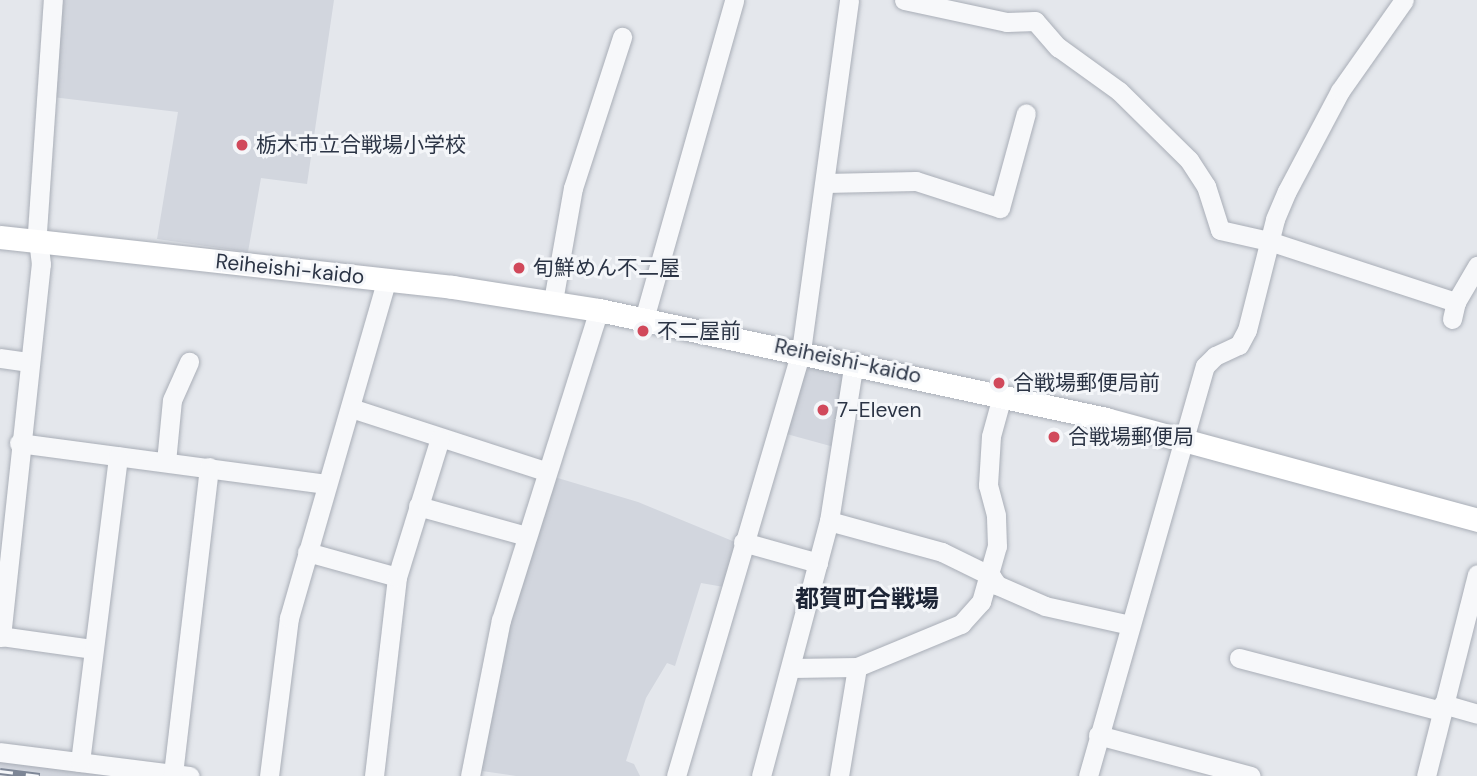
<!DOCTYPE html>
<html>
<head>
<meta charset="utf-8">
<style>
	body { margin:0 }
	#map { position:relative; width:1477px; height:776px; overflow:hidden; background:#e4e7ec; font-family:"DM Sans","Noto Sans JP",sans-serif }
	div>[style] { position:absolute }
	.built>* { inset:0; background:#d2d6de }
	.roads { filter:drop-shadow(0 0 2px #a9aeb7) drop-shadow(0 0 2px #a9aeb7) }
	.minor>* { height:19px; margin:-9.5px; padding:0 9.5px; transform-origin:9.5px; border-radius:9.5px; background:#f7f8fa }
	.major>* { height:23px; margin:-11.5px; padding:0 11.5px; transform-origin:11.5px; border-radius:11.5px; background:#fff }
	.rail>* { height:7px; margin-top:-3.5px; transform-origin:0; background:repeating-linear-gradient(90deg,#f4f6f9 0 13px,#7d8696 0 26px); box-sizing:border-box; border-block:2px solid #7d8696 }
	.dots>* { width:19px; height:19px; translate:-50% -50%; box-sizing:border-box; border:4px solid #f4f6f9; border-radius:50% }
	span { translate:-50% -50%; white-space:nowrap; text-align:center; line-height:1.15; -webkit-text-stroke:6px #f4f6f9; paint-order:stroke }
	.poi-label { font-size:21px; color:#2b3445 }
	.left { translate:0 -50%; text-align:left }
	.street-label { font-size:21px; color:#2b3445 }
	.quarter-label { font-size:24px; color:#1d2536; font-weight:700 }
</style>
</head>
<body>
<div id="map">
	<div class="built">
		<i style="clip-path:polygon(61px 0,334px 0,307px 184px,261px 178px,248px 252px,157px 239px,178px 112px,52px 97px)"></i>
		<i style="clip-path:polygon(804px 358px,847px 368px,834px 447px,783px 433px)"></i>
		<i style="clip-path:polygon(551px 476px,638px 502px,735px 542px,724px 587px,701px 583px,675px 666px,667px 663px,646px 698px,626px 761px,634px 764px,640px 776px,516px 776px,482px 771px,478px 766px,509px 626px)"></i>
		<i style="clip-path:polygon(0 760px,121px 776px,0 776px)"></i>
	</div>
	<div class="roads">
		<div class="minor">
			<i style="left:904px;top:0;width:105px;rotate:12.1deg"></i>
			<i style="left:1007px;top:22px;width:28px;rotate:-2deg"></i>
			<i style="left:1035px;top:21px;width:35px;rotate:49deg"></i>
			<i style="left:1058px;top:47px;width:75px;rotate:35.8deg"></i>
			<i style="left:1119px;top:91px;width:98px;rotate:44.6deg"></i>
			<i style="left:1189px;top:160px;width:31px;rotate:57deg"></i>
			<i style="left:1206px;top:186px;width:46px;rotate:72.3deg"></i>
			<i style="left:1220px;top:230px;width:50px;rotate:12.7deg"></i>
			<i style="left:1269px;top:241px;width:197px;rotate:18.1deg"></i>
			<i style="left:825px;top:183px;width:91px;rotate:-1.3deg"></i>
			<i style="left:916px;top:181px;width:88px;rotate:17.8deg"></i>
			<i style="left:1000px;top:208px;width:98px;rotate:-74.7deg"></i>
			<i style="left:553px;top:301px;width:115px;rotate:-80deg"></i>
			<i style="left:573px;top:188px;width:159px;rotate:-72deg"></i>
			<i style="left:644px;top:319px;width:331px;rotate:-74.2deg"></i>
			<i style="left:1452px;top:319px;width:17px;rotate:-77deg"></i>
			<i style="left:1456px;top:302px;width:42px;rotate:-59.7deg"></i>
			<i style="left:0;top:358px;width:29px;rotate:8deg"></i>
			<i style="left:351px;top:408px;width:204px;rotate:18deg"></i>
			<i style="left:19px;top:443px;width:310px;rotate:7.6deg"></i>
			<i style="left:166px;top:462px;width:62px;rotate:-84.5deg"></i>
			<i style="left:172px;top:400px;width:42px;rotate:-65.9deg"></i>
			<i style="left:418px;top:506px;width:112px;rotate:15.5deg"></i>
			<i style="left:829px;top:521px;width:117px;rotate:15.3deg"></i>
			<i style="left:942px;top:552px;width:55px;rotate:26.1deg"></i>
			<i style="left:991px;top:576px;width:11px;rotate:56deg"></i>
			<i style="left:997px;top:585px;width:52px;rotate:23.6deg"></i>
			<i style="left:1045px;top:606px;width:87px;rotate:12.6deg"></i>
			<i style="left:743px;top:542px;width:78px;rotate:15.6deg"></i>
			<i style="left:307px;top:552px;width:93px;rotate:15.5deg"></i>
			<i style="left:0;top:636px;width:94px;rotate:8deg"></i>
			<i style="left:1px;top:637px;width:375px;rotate:-83.9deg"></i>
			<i style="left:41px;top:264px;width:32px;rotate:-97deg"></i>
			<i style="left:37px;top:232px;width:233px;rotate:-86.1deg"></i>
			<i style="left:1239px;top:658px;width:209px;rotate:14.7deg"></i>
			<i style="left:792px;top:668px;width:65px;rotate:-0.9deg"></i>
			<i style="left:857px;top:667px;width:113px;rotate:-22.5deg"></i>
			<i style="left:961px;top:624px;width:30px;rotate:-48deg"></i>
			<i style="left:981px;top:602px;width:58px;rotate:-74.1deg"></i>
			<i style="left:997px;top:546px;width:31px;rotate:-92deg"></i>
			<i style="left:996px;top:515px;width:31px;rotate:-105deg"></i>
			<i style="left:988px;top:485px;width:49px;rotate:-86.5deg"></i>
			<i style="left:991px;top:436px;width:41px;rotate:-74.6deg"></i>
			<i style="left:1443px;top:704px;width:35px;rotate:16deg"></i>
			<i style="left:1098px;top:735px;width:158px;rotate:15deg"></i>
			<i style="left:0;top:752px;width:191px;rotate:7.2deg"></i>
			<i style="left:80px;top:762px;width:308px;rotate:-82.9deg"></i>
			<i style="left:173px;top:774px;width:309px;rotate:-83.3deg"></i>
			<i style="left:269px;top:776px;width:159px;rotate:-82.8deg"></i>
			<i style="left:289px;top:618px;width:353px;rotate:-73.9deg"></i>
			<i style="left:374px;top:776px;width:200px;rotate:-83.4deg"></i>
			<i style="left:397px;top:577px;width:145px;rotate:-72.8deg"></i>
			<i style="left:470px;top:776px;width:159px;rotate:-78.8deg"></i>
			<i style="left:501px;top:620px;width:325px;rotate:-72.5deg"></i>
			<i style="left:676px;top:776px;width:443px;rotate:-73.6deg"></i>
			<i style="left:801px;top:351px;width:354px;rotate:-82.2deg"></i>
			<i style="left:761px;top:776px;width:264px;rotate:-75.1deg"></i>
			<i style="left:829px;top:521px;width:161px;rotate:-81.1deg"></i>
			<i style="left:839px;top:776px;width:110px;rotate:-80.6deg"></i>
			<i style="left:1088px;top:776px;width:426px;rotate:-74.1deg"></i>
			<i style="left:1205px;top:366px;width:14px;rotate:-45deg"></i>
			<i style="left:1215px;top:356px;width:26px;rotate:-25deg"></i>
			<i style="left:1239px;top:345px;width:17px;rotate:-62deg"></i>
			<i style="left:1247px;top:330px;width:114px;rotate:-75.8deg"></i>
			<i style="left:1275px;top:219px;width:30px;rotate:-67deg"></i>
			<i style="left:1287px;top:191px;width:113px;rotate:-62.1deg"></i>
			<i style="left:1340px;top:91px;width:111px;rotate:-54.9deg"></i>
			<i style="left:1426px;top:776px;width:208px;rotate:-75.8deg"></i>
		</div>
		<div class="major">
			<i style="left:0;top:237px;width:455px;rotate:6.3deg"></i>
			<i style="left:452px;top:287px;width:149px;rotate:8.9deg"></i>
			<i style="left:599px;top:310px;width:519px;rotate:12.13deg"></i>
			<i style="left:1106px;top:419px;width:385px;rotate:15.2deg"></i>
		</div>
	</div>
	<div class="rail">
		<i style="left:0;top:771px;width:40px;rotate:7.1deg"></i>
	</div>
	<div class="dots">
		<i style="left:242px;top:145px;background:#d1495b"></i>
		<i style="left:519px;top:268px;background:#d1495b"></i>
		<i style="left:643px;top:331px;background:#d1495b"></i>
		<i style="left:999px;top:383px;background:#d1495b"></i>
		<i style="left:823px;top:410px;background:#d1495b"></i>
		<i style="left:1054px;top:437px;background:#d1495b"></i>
	</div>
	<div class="poi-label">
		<span class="left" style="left:256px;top:145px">栃木市立合戦場小学校</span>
		<span class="left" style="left:533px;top:268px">旬鮮めん不二屋</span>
		<span class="left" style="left:657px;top:331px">不二屋前</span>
		<span class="left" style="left:1013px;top:383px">合戦場郵便局前</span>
		<span class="left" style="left:837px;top:410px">7-Eleven</span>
		<span class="left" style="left:1068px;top:437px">合戦場郵便局</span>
	</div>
	<div class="street-label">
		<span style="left:290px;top:269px;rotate:6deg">Reiheishi-kaido</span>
		<span style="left:848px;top:361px;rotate:12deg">Reiheishi-kaido</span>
	</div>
	<div class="quarter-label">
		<span style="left:867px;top:599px">都賀町合戦場</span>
	</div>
</div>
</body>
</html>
